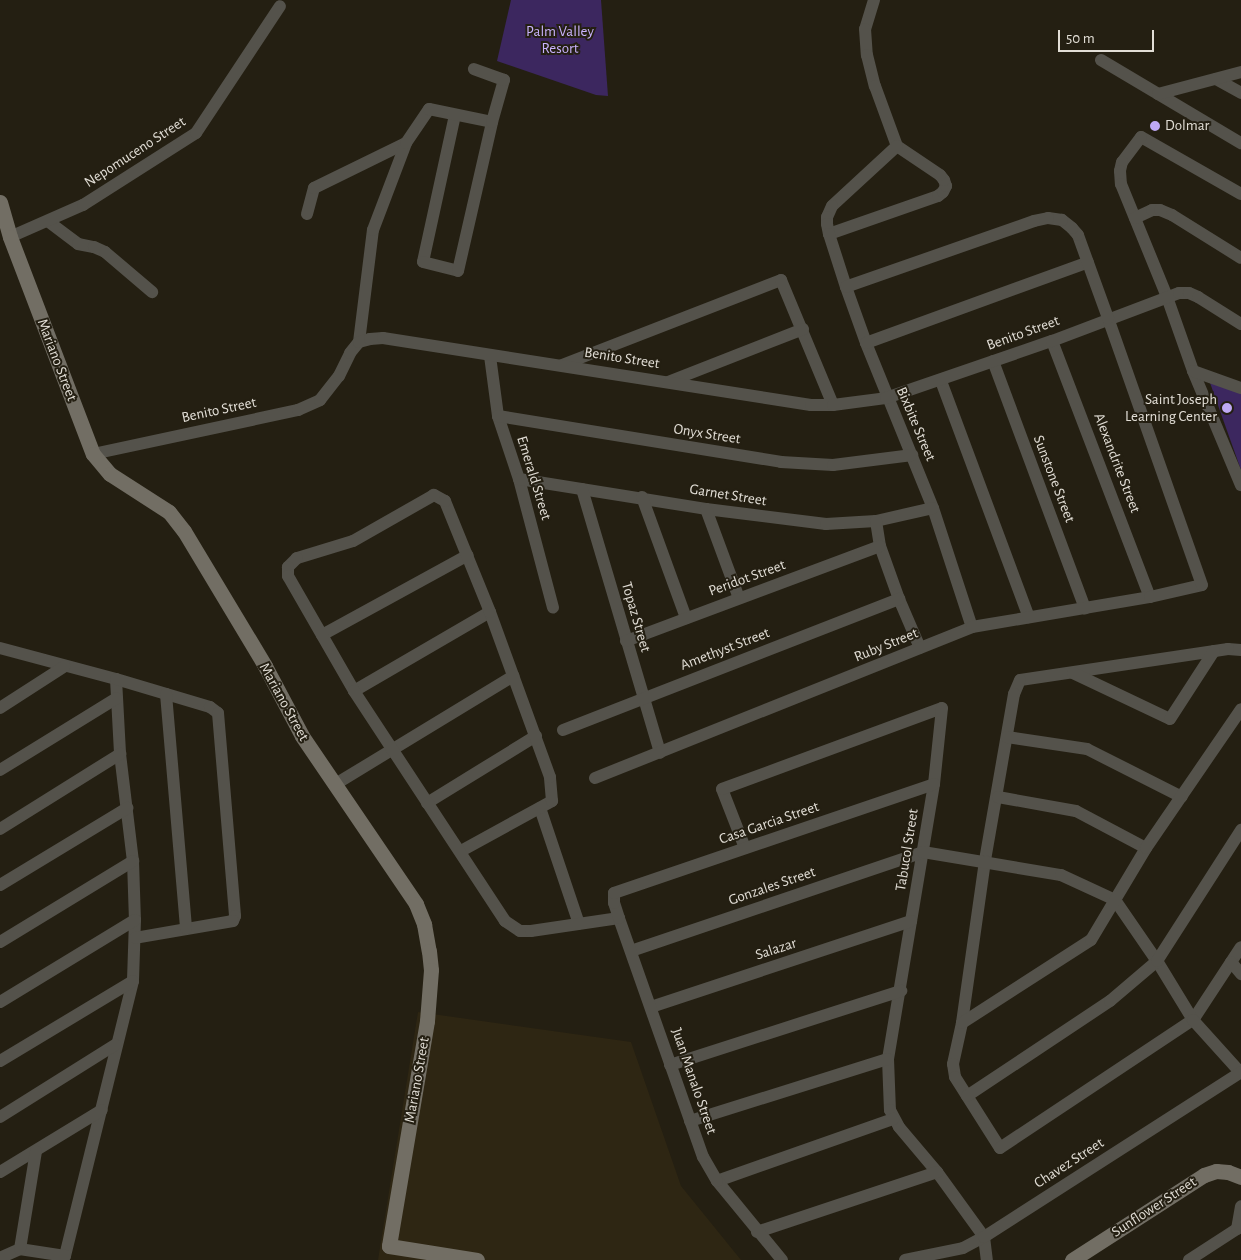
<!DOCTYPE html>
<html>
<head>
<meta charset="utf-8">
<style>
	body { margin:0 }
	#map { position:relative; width:1241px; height:1260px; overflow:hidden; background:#241f12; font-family:"Alegreya Sans",sans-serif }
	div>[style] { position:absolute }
	.built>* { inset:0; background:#2e2613 }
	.green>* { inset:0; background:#3c275f }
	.street>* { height:12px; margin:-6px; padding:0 6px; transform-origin:6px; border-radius:6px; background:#54524b }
	.secondary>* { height:15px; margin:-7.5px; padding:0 7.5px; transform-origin:7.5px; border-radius:7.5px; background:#726e64 }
	.dots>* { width:14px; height:14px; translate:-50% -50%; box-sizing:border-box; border:2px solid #241f12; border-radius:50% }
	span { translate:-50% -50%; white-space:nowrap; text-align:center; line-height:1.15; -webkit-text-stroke:4px #241f12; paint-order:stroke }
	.park-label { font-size:15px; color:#c8b2fc }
	.poi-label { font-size:15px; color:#e2ded6 }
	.left { translate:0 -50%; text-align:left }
	.right { translate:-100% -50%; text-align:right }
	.street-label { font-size:15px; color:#e2ded6 }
	.scale { position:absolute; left:1058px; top:30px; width:96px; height:22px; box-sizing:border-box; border:2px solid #e2ded6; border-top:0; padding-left:6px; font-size:15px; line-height:18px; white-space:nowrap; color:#e2ded6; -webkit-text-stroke:4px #241f12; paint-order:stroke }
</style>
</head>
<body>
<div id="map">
	<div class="built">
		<i style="clip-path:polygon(418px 1012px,631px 1042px,681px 1186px,741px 1260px,378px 1260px)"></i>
	</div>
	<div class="green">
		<i style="clip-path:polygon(511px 0,601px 0,608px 96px,596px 95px,497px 61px)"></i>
		<i style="clip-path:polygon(1209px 380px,1241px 390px,1241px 470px)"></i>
	</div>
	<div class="street">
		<i style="left:874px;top:0;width:30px;rotate:107deg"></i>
		<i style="left:865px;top:29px;width:26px;rotate:86deg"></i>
		<i style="left:867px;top:55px;width:32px;rotate:76deg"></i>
		<i style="left:875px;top:86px;width:64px;rotate:69.9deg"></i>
		<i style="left:1101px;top:60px;width:163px;rotate:30.7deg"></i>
		<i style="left:1216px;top:79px;width:29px;rotate:29deg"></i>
		<i style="left:1158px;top:94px;width:86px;rotate:-14.8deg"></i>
		<i style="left:455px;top:115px;width:150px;rotate:102.3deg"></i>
		<i style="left:423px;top:262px;width:36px;rotate:14deg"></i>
		<i style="left:458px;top:271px;width:153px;rotate:-77.1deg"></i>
		<i style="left:1241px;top:194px;width:115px;rotate:-150.3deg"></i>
		<i style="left:1141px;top:137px;width:31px;rotate:127deg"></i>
		<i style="left:1122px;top:162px;width:9px;rotate:103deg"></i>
		<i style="left:1120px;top:171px;width:13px;rotate:86deg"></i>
		<i style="left:1121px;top:184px;width:122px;rotate:67.8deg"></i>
		<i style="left:1167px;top:297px;width:78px;rotate:70.6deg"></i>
		<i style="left:1193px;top:371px;width:124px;rotate:67.2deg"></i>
		<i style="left:307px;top:214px;width:27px;rotate:-75deg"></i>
		<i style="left:314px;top:188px;width:102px;rotate:-26.1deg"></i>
		<i style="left:1135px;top:218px;width:19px;rotate:-25deg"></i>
		<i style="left:1152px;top:210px;width:8px"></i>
		<i style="left:1160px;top:210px;width:13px;rotate:23deg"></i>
		<i style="left:1172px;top:215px;width:81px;rotate:31.9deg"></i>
		<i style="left:49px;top:222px;width:36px;rotate:37deg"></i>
		<i style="left:78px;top:244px;width:16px;rotate:11deg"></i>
		<i style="left:94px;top:247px;width:12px;rotate:24deg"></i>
		<i style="left:105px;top:252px;width:62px;rotate:40.4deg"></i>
		<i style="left:829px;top:234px;width:115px;rotate:-19.2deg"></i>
		<i style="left:938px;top:196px;width:6px;rotate:-39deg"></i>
		<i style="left:943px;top:192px;width:7px;rotate:-63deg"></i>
		<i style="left:946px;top:186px;width:6px;rotate:-108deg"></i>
		<i style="left:944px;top:180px;width:6px;rotate:-129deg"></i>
		<i style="left:940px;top:175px;width:52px;rotate:-146deg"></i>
		<i style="left:897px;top:146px;width:88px;rotate:137.3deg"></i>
		<i style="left:832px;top:206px;width:12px;rotate:114deg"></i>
		<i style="left:827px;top:217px;width:7px;rotate:90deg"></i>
		<i style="left:827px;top:224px;width:10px;rotate:79deg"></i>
		<i style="left:829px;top:234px;width:56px;rotate:72.2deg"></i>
		<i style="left:846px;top:287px;width:59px;rotate:70.3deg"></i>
		<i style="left:866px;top:343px;width:178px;rotate:67.9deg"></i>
		<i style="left:933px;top:508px;width:125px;rotate:71.9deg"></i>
		<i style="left:10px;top:237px;width:80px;rotate:-23.7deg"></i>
		<i style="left:83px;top:205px;width:134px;rotate:-32.5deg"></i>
		<i style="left:196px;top:133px;width:152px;rotate:-56.5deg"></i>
		<i style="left:1052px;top:341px;width:274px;rotate:69.1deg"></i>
		<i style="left:359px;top:342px;width:113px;rotate:-82.9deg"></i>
		<i style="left:373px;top:230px;width:93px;rotate:-69.2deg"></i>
		<i style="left:406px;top:143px;width:41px;rotate:-55.9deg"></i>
		<i style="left:429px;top:109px;width:64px;rotate:11.7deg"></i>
		<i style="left:492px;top:122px;width:44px;rotate:-74.1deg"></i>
		<i style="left:504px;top:80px;width:32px;rotate:-160deg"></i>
		<i style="left:866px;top:343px;width:236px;rotate:-20deg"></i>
		<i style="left:490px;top:356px;width:61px;rotate:82.4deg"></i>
		<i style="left:498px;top:416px;width:66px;rotate:71.6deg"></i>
		<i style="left:519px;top:479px;width:133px;rotate:75.2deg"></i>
		<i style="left:993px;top:361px;width:264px;rotate:69.6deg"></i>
		<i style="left:562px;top:365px;width:235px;rotate:-21.2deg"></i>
		<i style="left:781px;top:280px;width:135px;rotate:67.4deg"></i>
		<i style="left:1193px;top:371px;width:51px;rotate:19.5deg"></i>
		<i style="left:941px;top:381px;width:252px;rotate:69.6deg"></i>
		<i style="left:668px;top:382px;width:145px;rotate:-21.4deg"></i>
		<i style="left:498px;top:416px;width:287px;rotate:9.2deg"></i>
		<i style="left:781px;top:462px;width:52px;rotate:3.3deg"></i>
		<i style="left:833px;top:465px;width:80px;rotate:-7.2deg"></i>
		<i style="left:93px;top:454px;width:210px;rotate:-12.1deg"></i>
		<i style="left:298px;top:410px;width:24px;rotate:-24deg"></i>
		<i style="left:320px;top:400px;width:31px;rotate:-52deg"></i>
		<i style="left:339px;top:376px;width:25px;rotate:-64deg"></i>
		<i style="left:350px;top:353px;width:14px;rotate:-51deg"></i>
		<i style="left:359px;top:342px;width:11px;rotate:-15deg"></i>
		<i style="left:370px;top:339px;width:13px;rotate:-4deg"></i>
		<i style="left:383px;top:338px;width:433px;rotate:8.9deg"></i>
		<i style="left:811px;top:405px;width:22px"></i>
		<i style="left:833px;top:405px;width:53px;rotate:-7.5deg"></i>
		<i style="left:886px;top:398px;width:176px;rotate:-19deg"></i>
		<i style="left:1052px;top:341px;width:136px;rotate:-20.7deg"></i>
		<i style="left:1179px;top:293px;width:10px"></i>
		<i style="left:1189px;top:293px;width:10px;rotate:24deg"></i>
		<i style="left:1198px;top:297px;width:51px;rotate:32.1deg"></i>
		<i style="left:519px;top:479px;width:189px;rotate:9.1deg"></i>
		<i style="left:706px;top:509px;width:121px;rotate:7.1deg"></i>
		<i style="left:826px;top:524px;width:50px;rotate:-3.4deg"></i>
		<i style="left:876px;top:521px;width:58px;rotate:-12.8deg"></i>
		<i style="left:582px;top:489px;width:275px;rotate:73.5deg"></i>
		<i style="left:642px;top:497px;width:129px;rotate:70deg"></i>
		<i style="left:706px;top:509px;width:95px;rotate:69.7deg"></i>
		<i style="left:876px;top:521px;width:25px;rotate:81deg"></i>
		<i style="left:880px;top:546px;width:56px;rotate:70.3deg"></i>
		<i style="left:899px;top:599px;width:53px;rotate:66.8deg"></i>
		<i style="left:322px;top:635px;width:166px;rotate:-28.7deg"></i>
		<i style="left:626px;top:641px;width:271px;rotate:-20.5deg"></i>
		<i style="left:0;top:648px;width:120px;rotate:15deg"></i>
		<i style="left:116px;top:679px;width:75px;rotate:86.9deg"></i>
		<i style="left:120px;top:754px;width:108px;rotate:83.1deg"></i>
		<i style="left:133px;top:861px;width:59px;rotate:88.1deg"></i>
		<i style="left:135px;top:920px;width:61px;rotate:91.9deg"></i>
		<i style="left:133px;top:981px;width:283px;rotate:103.9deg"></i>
		<i style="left:65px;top:1256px;width:46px;rotate:-171.2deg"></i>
		<i style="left:20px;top:1249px;width:22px;rotate:156deg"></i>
		<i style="left:1241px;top:650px;width:13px;rotate:-176deg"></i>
		<i style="left:1228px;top:649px;width:210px;rotate:171.5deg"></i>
		<i style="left:1020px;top:680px;width:15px;rotate:113deg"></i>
		<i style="left:1014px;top:694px;width:169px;rotate:99.9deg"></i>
		<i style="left:985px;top:861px;width:164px;rotate:98.1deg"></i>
		<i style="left:962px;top:1023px;width:42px;rotate:102.4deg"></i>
		<i style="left:953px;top:1064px;width:13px;rotate:81deg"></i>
		<i style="left:955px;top:1077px;width:84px;rotate:57.6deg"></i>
		<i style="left:1000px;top:1148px;width:232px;rotate:-33.6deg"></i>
		<i style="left:1193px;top:1020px;width:87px;rotate:-56.7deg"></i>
		<i style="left:1073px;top:673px;width:107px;rotate:25.4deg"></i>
		<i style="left:1170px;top:719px;width:81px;rotate:-57.1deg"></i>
		<i style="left:116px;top:679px;width:98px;rotate:16.6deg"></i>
		<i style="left:210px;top:707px;width:10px;rotate:37deg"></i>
		<i style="left:218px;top:713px;width:204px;rotate:85.2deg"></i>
		<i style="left:235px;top:916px;width:5px;rotate:112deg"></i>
		<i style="left:233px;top:921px;width:99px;rotate:170.2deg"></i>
		<i style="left:354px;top:691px;width:157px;rotate:-30.2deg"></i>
		<i style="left:166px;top:694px;width:235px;rotate:85.1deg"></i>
		<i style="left:0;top:708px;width:77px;rotate:-32.9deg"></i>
		<i style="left:563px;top:730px;width:361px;rotate:-21.3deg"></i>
		<i style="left:1007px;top:737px;width:81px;rotate:8.5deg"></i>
		<i style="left:1087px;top:749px;width:106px;rotate:26.8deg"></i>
		<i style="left:0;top:770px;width:137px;rotate:-31.6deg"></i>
		<i style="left:595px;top:778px;width:406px;rotate:-21.8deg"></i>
		<i style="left:972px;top:627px;width:181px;rotate:-9.6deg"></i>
		<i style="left:1150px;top:597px;width:53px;rotate:-13deg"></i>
		<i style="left:1202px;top:585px;width:283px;rotate:-109.4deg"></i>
		<i style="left:1108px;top:318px;width:88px;rotate:-109.9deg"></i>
		<i style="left:1078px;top:235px;width:9px;rotate:-131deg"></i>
		<i style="left:1072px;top:228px;width:13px;rotate:-141deg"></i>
		<i style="left:1062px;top:220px;width:14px;rotate:-172deg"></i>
		<i style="left:1048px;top:218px;width:14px;rotate:168deg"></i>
		<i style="left:1034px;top:221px;width:199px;rotate:160.7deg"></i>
		<i style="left:334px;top:785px;width:210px;rotate:-31.3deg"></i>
		<i style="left:998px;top:797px;width:79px;rotate:10.2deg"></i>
		<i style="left:1076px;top:811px;width:79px;rotate:27.9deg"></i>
		<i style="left:427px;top:803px;width:128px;rotate:-31.6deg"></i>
		<i style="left:540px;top:808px;width:122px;rotate:71.4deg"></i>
		<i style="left:0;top:829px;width:142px;rotate:-32deg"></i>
		<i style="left:745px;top:848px;width:63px;rotate:-111.3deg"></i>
		<i style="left:722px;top:789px;width:234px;rotate:-20.2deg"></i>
		<i style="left:942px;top:708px;width:76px;rotate:96deg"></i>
		<i style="left:934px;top:784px;width:279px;rotate:99.5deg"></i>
		<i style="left:888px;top:1059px;width:51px;rotate:87.8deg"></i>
		<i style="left:890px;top:1110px;width:19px;rotate:62deg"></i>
		<i style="left:899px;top:1127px;width:59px;rotate:49.8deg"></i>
		<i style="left:937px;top:1172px;width:80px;rotate:54.1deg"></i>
		<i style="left:984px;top:1237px;width:23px;rotate:83deg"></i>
		<i style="left:461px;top:851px;width:104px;rotate:-28.8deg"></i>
		<i style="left:552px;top:801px;width:24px;rotate:-95deg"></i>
		<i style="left:550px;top:777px;width:176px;rotate:-110deg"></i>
		<i style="left:490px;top:612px;width:120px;rotate:-112.1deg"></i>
		<i style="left:445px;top:501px;width:13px;rotate:-151deg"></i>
		<i style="left:434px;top:495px;width:93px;rotate:150.4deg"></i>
		<i style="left:353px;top:541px;width:59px;rotate:163.1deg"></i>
		<i style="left:297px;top:558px;width:13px;rotate:135deg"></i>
		<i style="left:288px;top:567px;width:9px;rotate:90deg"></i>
		<i style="left:288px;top:576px;width:133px;rotate:60.1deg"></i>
		<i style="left:354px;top:691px;width:275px;rotate:56.7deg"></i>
		<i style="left:505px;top:921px;width:18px;rotate:34deg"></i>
		<i style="left:520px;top:931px;width:11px"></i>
		<i style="left:531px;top:931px;width:89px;rotate:-8.4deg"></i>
		<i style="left:0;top:885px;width:149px;rotate:-31.2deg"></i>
		<i style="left:0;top:942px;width:156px;rotate:-31.3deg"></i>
		<i style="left:631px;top:951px;width:308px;rotate:-18.7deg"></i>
		<i style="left:923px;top:852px;width:140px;rotate:9.5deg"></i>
		<i style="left:1061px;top:875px;width:60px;rotate:24.8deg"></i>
		<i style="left:1115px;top:900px;width:74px;rotate:55.5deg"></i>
		<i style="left:1157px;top:961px;width:69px;rotate:58.6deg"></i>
		<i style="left:1193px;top:1020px;width:70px;rotate:47.9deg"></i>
		<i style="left:1231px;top:962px;width:16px;rotate:50deg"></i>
		<i style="left:0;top:1002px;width:158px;rotate:-31.3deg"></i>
		<i style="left:651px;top:1007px;width:274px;rotate:-18.3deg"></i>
		<i style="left:962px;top:1023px;width:153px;rotate:-32.8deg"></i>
		<i style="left:1091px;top:940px;width:107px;rotate:-59.1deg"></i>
		<i style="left:1146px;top:848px;width:168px;rotate:-55.6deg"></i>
		<i style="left:0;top:1061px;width:155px;rotate:-31deg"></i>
		<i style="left:670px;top:1065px;width:243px;rotate:-17.8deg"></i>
		<i style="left:967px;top:1096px;width:172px;rotate:-33.6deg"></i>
		<i style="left:1110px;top:1001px;width:62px;rotate:-40.4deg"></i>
		<i style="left:1157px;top:961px;width:156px;rotate:-57.3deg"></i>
		<i style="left:0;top:1117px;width:136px;rotate:-32.1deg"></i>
		<i style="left:690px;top:1121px;width:207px;rotate:-17.4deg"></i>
		<i style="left:0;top:1172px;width:119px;rotate:-31.3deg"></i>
		<i style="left:717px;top:1181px;width:187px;rotate:-19.4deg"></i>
		<i style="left:757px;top:1232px;width:190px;rotate:-18.4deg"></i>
		<i style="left:20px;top:1249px;width:99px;rotate:-80.7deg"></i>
		<i style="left:782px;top:1260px;width:102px;rotate:-129.4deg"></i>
		<i style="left:717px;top:1181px;width:28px;rotate:-120deg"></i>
		<i style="left:703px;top:1157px;width:253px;rotate:-109.4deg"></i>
		<i style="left:619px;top:918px;width:16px;rotate:-108deg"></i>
		<i style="left:614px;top:903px;width:10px;rotate:-90deg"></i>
		<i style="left:614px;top:893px;width:338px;rotate:-18.8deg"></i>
		<i style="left:905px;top:1260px;width:59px;rotate:-11.7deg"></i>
		<i style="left:963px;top:1248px;width:24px;rotate:-28deg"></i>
		<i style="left:984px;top:1237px;width:305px;rotate:-32.7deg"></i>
		<i style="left:1189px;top:1260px;width:57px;rotate:-32.9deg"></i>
		<i style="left:1237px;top:1229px;width:23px;rotate:-80deg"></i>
	</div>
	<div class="secondary">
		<i style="left:0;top:202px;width:36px;rotate:74deg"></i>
		<i style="left:10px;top:237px;width:232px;rotate:69.1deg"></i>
		<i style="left:93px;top:454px;width:26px;rotate:50deg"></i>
		<i style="left:110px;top:474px;width:70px;rotate:32.8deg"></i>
		<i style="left:169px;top:512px;width:24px;rotate:52deg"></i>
		<i style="left:184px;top:531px;width:157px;rotate:59deg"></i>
		<i style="left:265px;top:666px;width:79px;rotate:62.1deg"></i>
		<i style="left:302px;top:736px;width:203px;rotate:55.8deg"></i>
		<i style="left:416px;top:904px;width:22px;rotate:68deg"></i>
		<i style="left:424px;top:924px;width:27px;rotate:80deg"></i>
		<i style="left:429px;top:951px;width:19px;rotate:84deg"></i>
		<i style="left:431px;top:970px;width:51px;rotate:94.5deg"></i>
		<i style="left:427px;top:1021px;width:228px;rotate:99.6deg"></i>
		<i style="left:389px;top:1246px;width:89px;rotate:9deg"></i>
		<i style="left:1072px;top:1260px;width:157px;rotate:-32.8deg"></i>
		<i style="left:1204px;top:1175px;width:13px;rotate:-18deg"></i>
		<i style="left:1216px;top:1171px;width:12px;rotate:5deg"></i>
		<i style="left:1228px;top:1172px;width:14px;rotate:21deg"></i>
	</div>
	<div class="dots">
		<i style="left:1155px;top:126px;background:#bfa9f4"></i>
		<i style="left:1227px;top:408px;background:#bfa9f4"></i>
	</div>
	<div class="park-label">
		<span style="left:560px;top:40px">Palm Valley<br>Resort</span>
	</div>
	<div class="poi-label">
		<span class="left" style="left:1165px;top:126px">Dolmar</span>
		<span class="right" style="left:1217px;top:408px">Saint Joseph<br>Learning Center</span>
	</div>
	<div class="street-label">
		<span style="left:135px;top:152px;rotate:-33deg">Nepomuceno Street</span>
		<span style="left:1023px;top:333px;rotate:-20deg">Benito Street</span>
		<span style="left:622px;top:358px;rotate:9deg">Benito Street</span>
		<span style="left:57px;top:360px;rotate:69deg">Mariano Street</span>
		<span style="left:219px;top:410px;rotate:-12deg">Benito Street</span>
		<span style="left:916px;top:424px;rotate:67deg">Bixbite Street</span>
		<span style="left:707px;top:434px;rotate:9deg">Onyx Street</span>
		<span style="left:1117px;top:463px;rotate:69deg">Alexandrite Street</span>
		<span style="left:534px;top:478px;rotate:73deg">Emerald Street</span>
		<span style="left:1054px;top:479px;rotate:69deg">Sunstone Street</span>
		<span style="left:728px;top:495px;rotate:9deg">Garnet Street</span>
		<span style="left:747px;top:578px;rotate:-20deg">Peridot Street</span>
		<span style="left:636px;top:617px;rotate:74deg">Topaz Street</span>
		<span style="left:886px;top:645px;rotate:-22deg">Ruby Street</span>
		<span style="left:725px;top:649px;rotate:-21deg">Amethyst Street</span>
		<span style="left:284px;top:702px;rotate:61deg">Mariano Street</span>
		<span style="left:769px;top:823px;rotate:-19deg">Casa Garcia Street</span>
		<span style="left:907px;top:850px;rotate:-81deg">Tabucol Street</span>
		<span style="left:772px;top:886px;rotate:-19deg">Gonzales Street</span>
		<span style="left:776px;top:949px;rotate:-18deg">Salazar</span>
		<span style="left:417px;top:1080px;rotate:-80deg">Mariano Street</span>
		<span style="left:694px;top:1081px;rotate:71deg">Juan Manalo Street</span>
		<span style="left:1069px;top:1163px;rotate:-33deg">Chavez Street</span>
		<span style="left:1154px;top:1207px;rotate:-33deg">Sunflower Street</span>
	</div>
	<div class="scale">50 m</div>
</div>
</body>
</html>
